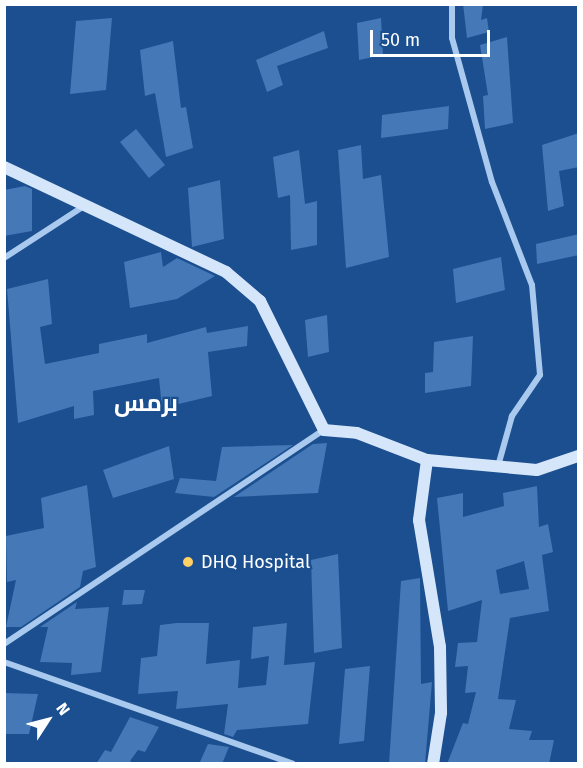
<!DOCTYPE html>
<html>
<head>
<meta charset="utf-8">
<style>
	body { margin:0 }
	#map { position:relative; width:583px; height:768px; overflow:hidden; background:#1b4f8f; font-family:"Fira Sans",Cairo,sans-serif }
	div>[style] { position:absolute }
	.building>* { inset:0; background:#4478b7 }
	.street>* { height:6px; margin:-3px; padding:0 3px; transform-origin:3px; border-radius:3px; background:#a9c9ee }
	.secondary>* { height:12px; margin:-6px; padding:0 6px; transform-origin:6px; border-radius:6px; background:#d6e6fa }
	.dots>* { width:16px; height:16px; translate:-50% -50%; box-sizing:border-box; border:3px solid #1b4f8f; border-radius:50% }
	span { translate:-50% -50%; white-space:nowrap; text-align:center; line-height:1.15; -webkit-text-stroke:4.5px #1b4f8f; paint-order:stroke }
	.poi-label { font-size:18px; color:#fff }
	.left { translate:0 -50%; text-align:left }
	.district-label { font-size:24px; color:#fff; font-weight:700 }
	.frame { position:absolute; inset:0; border:6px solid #fff; pointer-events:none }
	.north { position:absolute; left:18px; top:690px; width:60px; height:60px; -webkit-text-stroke:4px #1b4f8f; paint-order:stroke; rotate:54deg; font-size:16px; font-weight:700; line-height:24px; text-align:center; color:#fff }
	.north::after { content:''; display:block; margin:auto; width:21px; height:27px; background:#fff; clip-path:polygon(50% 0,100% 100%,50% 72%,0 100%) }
	.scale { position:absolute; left:370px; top:30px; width:120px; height:27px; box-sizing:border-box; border:3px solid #fff; border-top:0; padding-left:8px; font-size:18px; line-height:21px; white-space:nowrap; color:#fff; -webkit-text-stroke:4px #1b4f8f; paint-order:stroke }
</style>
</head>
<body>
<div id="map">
	<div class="building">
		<i style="clip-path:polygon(463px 4px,483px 4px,481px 20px,487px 18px,489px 32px,467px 38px)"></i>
		<i style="clip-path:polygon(112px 18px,106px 90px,70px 94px,76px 21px)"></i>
		<i style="clip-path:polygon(381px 18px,383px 55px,359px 60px,357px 23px)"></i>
		<i style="clip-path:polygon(324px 31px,328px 48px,277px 66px,283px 85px,267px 92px,256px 60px)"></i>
		<i style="clip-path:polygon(507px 37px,513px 123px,485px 129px,483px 96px,488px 95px,480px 45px)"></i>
		<i style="clip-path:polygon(173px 41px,181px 108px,186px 107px,193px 148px,166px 157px,155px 93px,145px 96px,140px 50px)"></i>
		<i style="clip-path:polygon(449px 106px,448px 129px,381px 138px,382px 115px)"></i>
		<i style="clip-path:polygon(136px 129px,165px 165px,149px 178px,120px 142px)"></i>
		<i style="clip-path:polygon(579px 133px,579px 167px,559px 171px,564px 206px,548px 211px,542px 145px)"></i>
		<i style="clip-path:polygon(361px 145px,363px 179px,381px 175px,389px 257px,346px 268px,338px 150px)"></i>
		<i style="clip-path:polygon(299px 150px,305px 204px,317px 201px,317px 245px,291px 250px,290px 195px,278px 198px,273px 157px)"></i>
		<i style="clip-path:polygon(220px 180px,224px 239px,192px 247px,188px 188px)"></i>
		<i style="clip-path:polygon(25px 186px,32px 189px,32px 231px,4px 236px,4px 190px)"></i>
		<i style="clip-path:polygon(579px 234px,579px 255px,537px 264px,536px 244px)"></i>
		<i style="clip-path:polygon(161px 252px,163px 267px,177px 258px,215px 276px,177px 299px,130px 308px,124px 262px)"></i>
		<i style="clip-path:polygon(501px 257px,505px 290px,456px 303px,453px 269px)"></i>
		<i style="clip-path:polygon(48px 279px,52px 324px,40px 327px,45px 364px,99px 353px,99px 344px,147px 334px,147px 343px,206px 327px,207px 333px,248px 326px,247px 346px,208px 352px,212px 396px,162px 408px,159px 378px,93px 391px,94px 415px,74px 419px,74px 406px,18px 423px,7px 289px)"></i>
		<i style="clip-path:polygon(327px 315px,329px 352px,308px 357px,305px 320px)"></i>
		<i style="clip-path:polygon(473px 336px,471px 386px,425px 393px,425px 373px,433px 372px,434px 342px)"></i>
		<i style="clip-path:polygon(327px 443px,318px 493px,234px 497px,313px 444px)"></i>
		<i style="clip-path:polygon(293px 445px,214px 497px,175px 493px,180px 478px,216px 481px,222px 447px)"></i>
		<i style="clip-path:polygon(169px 446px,174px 479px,113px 498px,103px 470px)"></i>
		<i style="clip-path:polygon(87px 485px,96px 567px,83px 571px,80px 587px,21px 627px,6px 627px,16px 580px,7px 582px,6px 536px,44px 528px,41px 498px)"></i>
		<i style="clip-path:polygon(evenodd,537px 486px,539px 527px,548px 524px,553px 552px,542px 555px,549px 611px,510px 618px,498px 699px,516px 700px,509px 729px,532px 731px,529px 740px,554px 740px,549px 764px,447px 764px,463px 723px,468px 724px,476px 692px,465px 693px,468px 666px,455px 667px,458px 643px,477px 642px,482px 600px,448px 611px,437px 498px,463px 493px,463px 517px,504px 506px,503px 493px,537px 486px,524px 561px,529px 589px,500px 594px,496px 570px,524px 561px)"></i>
		<i style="clip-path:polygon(338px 554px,342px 648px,314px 653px,311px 560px)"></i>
		<i style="clip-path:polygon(420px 578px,421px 684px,432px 682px,425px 764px,389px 764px,401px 581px)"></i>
		<i style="clip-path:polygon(124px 590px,145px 590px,142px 604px,122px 605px)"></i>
		<i style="clip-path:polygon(77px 602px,75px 609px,109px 607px,101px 672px,71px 675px,72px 663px,40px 662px,48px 627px,40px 627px)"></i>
		<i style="clip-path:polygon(177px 623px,209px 623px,206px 664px,240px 660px,238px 688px,266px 685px,269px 656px,251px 659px,253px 627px,287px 623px,284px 665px,315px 662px,308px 724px,237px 730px,233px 737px,224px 734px,228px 704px,176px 709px,178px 691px,138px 694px,141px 658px,157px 656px,160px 625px)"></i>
		<i style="clip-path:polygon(370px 666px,364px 741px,339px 744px,345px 669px)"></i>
		<i style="clip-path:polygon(4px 693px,38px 694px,29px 734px,4px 734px)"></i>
		<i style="clip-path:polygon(130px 717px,159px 727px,145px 752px,138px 750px,130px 761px,135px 764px,96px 764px,105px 750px,111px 752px)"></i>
		<i style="clip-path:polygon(208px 744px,229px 747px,222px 764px,199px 764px)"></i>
	</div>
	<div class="street">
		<i style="left:452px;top:4px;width:34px;rotate:90deg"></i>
		<i style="left:452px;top:38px;width:149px;rotate:74.5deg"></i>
		<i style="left:492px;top:182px;width:110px;rotate:68.8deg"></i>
		<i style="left:532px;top:285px;width:90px;rotate:84.9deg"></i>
		<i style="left:540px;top:375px;width:50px;rotate:124.3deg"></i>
		<i style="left:512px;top:416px;width:52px;rotate:105.6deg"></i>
		<i style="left:4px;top:258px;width:95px;rotate:-33deg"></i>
		<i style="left:4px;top:644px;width:385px;rotate:-33.8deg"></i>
		<i style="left:4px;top:662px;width:306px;rotate:19.4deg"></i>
	</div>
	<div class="secondary">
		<i style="left:4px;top:167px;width:246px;rotate:25.3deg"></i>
		<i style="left:226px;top:272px;width:45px;rotate:40.5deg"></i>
		<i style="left:260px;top:301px;width:144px;rotate:63.6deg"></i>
		<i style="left:324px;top:430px;width:33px;rotate:5deg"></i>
		<i style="left:357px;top:433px;width:75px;rotate:21.1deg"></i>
		<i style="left:427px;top:460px;width:61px;rotate:97.6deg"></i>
		<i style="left:419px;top:520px;width:129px;rotate:80.6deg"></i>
		<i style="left:440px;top:647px;width:66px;rotate:89.1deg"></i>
		<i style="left:441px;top:713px;width:52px;rotate:98.9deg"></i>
		<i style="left:427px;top:460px;width:110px;rotate:5.2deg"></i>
		<i style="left:537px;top:470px;width:43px;rotate:-18.9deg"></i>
	</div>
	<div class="dots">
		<i style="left:188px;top:562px;background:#ffd166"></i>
	</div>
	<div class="poi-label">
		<span class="left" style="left:201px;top:562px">DHQ Hospital</span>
	</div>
	<div class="district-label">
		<span style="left:146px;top:404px">برمس</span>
	</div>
	<div class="frame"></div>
	<div class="north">N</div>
	<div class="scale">50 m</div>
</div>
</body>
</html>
